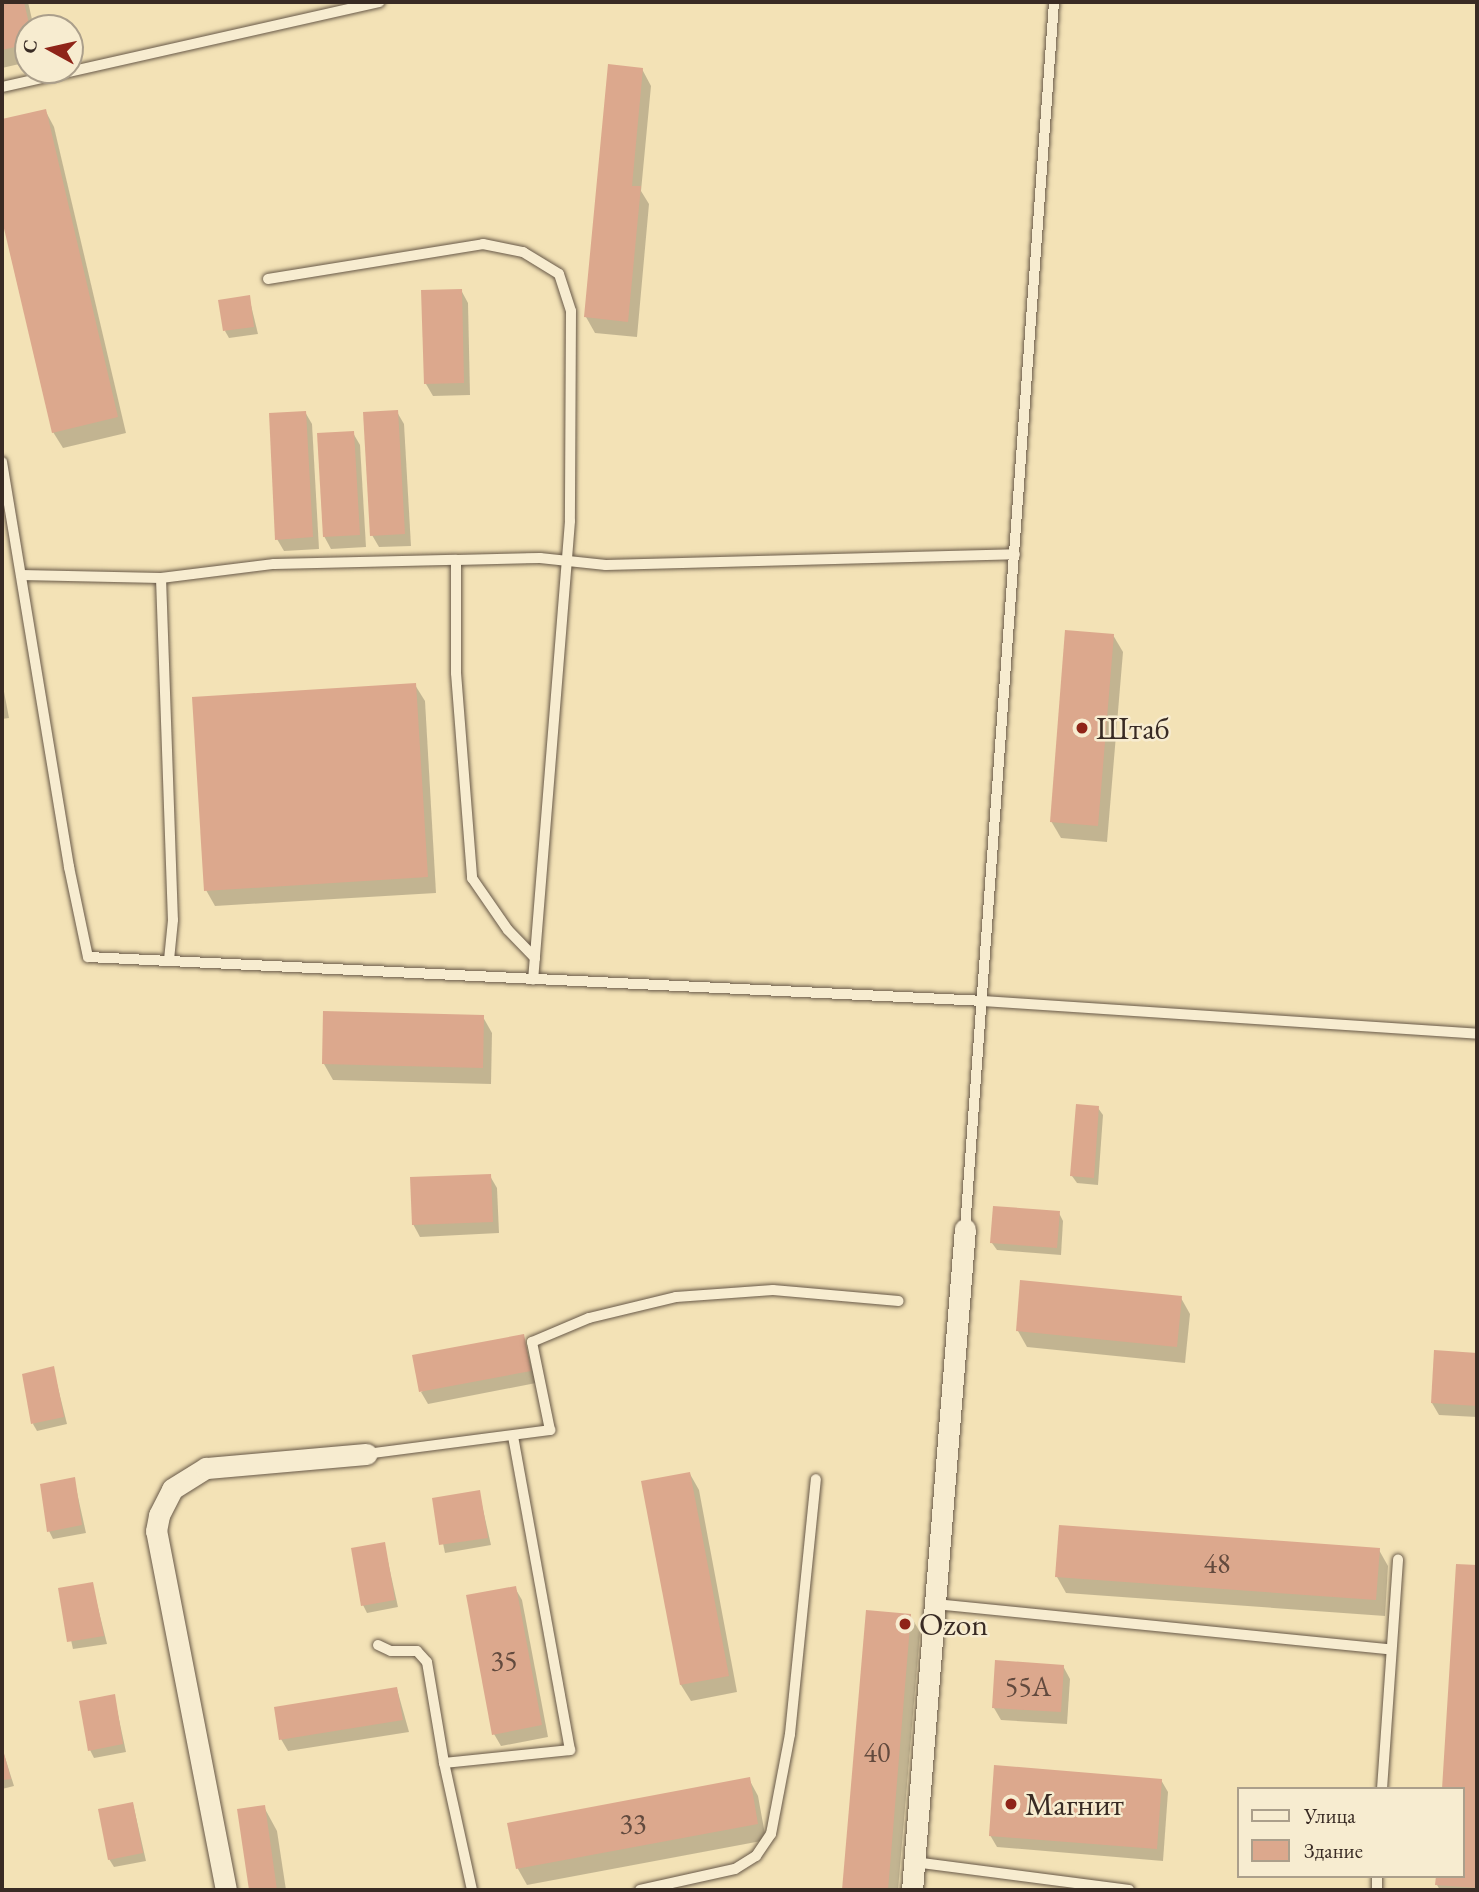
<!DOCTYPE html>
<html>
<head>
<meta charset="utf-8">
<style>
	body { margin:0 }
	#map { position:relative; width:1479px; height:1892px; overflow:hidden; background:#f3e2b6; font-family:"EB Garamond",serif }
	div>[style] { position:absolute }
	.shadow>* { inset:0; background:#0003 }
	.building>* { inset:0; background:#dca88d }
	.roads { filter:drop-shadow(0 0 2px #685948) drop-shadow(0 0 2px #685948) }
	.lane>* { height:10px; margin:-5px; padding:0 5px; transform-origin:5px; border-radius:5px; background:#f7ecd0 }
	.street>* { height:21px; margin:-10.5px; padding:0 10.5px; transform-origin:10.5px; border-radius:10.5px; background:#f7ecd0 }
	.dots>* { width:19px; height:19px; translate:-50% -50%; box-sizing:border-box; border:4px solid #f7ecd0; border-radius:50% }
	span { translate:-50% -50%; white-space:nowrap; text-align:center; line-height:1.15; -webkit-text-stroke:5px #f7ecd0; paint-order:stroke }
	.number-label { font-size:28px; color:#624a3e }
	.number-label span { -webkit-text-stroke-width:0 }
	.poi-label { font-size:32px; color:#392b24 }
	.left { translate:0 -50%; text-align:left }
	.frame { position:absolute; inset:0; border:4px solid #392b24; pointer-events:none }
	.legend { position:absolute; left:1237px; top:1787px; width:228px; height:91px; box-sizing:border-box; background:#f7ecd0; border:2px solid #ab9f8b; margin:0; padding:9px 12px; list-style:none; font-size:21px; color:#392b24 }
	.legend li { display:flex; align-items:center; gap:14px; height:35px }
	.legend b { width:35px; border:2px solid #ab9f8b }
	.north { position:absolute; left:14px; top:14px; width:70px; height:70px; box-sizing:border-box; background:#f7ecd0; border:2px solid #ab9f8b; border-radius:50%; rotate:278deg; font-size:19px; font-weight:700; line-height:28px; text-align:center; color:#392b24 }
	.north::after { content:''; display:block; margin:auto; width:24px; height:32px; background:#8f2418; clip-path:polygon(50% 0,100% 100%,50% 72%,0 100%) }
</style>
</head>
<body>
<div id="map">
	<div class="shadow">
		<i style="clip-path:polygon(2px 2px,28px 2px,34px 28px,28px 28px,28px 62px,2px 68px)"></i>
		<i style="clip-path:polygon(642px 69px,651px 86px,641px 191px,649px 204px,637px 337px,595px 333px,586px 317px)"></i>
		<i style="clip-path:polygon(45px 110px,54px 127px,126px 433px,63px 448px,53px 432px,2px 212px,2px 121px)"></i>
		<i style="clip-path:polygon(461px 290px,468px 303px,470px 395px,433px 396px,426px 384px)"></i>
		<i style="clip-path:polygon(249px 297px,258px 334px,229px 338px,225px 331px)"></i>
		<i style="clip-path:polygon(305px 412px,312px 424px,319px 549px,284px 551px,277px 539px)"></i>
		<i style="clip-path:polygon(397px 412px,404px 424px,411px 546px,379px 547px,372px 535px)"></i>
		<i style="clip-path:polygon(353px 433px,360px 445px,366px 547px,331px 549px,324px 536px)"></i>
		<i style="clip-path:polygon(1113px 635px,1123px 652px,1107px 842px,1061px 838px,1051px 821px)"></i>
		<i style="clip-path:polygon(2px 681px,9px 718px,2px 719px)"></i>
		<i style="clip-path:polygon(415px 685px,425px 701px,436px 893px,215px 906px,206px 890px)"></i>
		<i style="clip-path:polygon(483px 1017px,492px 1033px,491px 1084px,333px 1080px,324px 1064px)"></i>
		<i style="clip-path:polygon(1098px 1108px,1103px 1115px,1098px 1185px,1077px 1183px,1072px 1176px)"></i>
		<i style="clip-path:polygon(490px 1176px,497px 1188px,499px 1233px,420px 1237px,413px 1224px)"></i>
		<i style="clip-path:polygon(1059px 1213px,1063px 1221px,1061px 1255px,997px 1250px,992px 1243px)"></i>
		<i style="clip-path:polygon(1181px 1298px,1190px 1314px,1185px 1363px,1027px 1347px,1018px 1331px)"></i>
		<i style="clip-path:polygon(523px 1336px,536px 1383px,428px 1404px,421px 1392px)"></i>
		<i style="clip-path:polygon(1436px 1352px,1477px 1354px,1477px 1417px,1439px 1415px,1432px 1403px)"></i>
		<i style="clip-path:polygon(53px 1368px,67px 1424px,37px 1431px,33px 1424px)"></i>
		<i style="clip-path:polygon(690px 1474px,699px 1490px,737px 1692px,691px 1701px,681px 1685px)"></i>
		<i style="clip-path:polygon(74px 1479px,86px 1533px,53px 1539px,49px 1531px)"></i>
		<i style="clip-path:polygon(479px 1492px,491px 1545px,445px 1553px,434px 1500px)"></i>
		<i style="clip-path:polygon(384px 1544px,398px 1607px,367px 1613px,363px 1605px)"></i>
		<i style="clip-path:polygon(1379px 1550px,1388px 1566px,1385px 1616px,1066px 1593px,1057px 1577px)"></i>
		<i style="clip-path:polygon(1458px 1566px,1477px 1567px,1477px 1890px,1440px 1890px,1437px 1885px,1463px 1876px)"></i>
		<i style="clip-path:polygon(92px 1584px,107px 1644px,73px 1649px,60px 1590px)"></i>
		<i style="clip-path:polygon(515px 1588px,522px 1600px,548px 1737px,501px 1746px,494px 1734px)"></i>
		<i style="clip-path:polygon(867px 1612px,910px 1615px,920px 1632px,898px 1890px,843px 1890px)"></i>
		<i style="clip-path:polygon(1063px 1666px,1070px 1679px,1067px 1724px,1001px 1720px,994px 1708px)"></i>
		<i style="clip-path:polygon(397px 1689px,409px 1732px,288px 1751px,281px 1739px)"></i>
		<i style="clip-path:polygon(114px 1696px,126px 1752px,94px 1758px,90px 1750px)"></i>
		<i style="clip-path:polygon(2px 1748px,14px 1786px,2px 1789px)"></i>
		<i style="clip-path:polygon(749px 1779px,758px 1796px,766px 1840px,527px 1885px,518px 1869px,509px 1825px)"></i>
		<i style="clip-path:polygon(1161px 1780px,1168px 1792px,1163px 1861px,997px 1847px,990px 1835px)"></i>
		<i style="clip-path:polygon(133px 1804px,146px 1861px,114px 1867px,109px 1859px)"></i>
		<i style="clip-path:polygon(264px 1807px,277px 1831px,286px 1890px,251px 1890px,239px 1811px)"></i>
	</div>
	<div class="building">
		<i style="clip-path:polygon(2px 2px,24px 2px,30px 28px,28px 44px,2px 50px)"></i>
		<i style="clip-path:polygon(608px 64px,643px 68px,632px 186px,641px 186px,628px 322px,584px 317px)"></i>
		<i style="clip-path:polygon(46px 109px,118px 417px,52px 433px,2px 220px,2px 119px)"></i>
		<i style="clip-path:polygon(462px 289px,464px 383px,424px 384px,421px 290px)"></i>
		<i style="clip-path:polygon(250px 295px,254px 327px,223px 331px,218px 300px)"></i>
		<i style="clip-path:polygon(398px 410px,405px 534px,370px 536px,363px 412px)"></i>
		<i style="clip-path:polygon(306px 411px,313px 537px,275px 540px,269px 413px)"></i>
		<i style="clip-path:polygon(354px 431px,360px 535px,323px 537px,317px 433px)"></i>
		<i style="clip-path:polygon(1065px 630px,1114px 634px,1098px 826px,1050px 822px)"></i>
		<i style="clip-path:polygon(416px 683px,428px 877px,204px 891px,192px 697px)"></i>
		<i style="clip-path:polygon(323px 1011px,484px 1015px,483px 1068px,322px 1064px)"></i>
		<i style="clip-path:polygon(1076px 1104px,1099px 1106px,1094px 1178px,1070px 1176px)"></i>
		<i style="clip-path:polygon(491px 1174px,493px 1222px,412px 1225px,410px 1177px)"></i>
		<i style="clip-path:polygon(993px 1206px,1060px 1211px,1057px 1248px,990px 1243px)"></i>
		<i style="clip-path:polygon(1020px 1280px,1182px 1296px,1177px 1347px,1016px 1331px)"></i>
		<i style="clip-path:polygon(524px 1334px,531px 1371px,419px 1392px,412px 1355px)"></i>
		<i style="clip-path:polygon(1434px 1350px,1477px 1353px,1477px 1406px,1431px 1403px)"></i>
		<i style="clip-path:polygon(54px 1366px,64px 1417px,31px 1424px,22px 1374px)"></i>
		<i style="clip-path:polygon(690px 1472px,729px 1676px,680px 1685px,641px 1481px)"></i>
		<i style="clip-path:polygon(75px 1477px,82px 1525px,47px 1532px,40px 1484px)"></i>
		<i style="clip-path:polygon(480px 1490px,488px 1538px,439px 1545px,432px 1498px)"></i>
		<i style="clip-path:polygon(1059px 1525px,1380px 1548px,1376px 1600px,1055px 1577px)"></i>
		<i style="clip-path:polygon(385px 1542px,395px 1600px,361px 1606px,351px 1548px)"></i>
		<i style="clip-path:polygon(1456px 1564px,1477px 1565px,1477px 1888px,1435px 1885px,1436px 1876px,1463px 1876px,1463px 1789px,1442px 1789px)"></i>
		<i style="clip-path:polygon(93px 1582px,104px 1636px,67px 1642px,58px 1588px)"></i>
		<i style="clip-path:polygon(516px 1586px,542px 1725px,492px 1735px,466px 1595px)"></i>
		<i style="clip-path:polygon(866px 1610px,911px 1614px,888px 1890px,842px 1890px)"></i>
		<i style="clip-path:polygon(995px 1660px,1064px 1665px,1061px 1712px,992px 1708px)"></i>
		<i style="clip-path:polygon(397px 1687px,403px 1720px,279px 1740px,274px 1707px)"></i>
		<i style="clip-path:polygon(115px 1694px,123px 1744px,88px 1751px,79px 1701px)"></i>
		<i style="clip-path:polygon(2px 1746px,11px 1779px,2px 1780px)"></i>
		<i style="clip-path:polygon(994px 1765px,1162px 1779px,1157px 1849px,989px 1836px)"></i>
		<i style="clip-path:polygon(750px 1777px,758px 1824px,516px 1869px,507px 1823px)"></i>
		<i style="clip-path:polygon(133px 1802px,143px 1853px,108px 1860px,98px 1809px)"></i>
		<i style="clip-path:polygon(265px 1805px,277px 1890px,249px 1890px,237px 1809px)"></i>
	</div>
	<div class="roads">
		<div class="lane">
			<i style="left:2px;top:87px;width:387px;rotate:-12.7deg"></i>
			<i style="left:268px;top:279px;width:218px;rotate:-9.2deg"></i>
			<i style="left:483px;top:244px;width:41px;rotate:11.3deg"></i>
			<i style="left:523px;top:252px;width:42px;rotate:31.4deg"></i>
			<i style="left:559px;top:274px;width:39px;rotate:72deg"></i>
			<i style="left:571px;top:311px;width:210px;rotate:90.3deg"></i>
			<i style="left:570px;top:521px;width:460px;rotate:94.6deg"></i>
			<i style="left:2px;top:462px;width:411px;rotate:80.6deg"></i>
			<i style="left:69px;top:867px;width:92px;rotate:78.1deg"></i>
			<i style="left:88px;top:957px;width:897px;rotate:2.81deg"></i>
			<i style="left:984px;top:1001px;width:494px;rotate:3.8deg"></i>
			<i style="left:456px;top:560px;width:113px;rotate:90deg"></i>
			<i style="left:456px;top:673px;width:206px;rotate:85.5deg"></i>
			<i style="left:472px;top:878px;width:63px;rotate:55.3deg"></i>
			<i style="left:508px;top:930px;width:39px;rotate:46deg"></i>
			<i style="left:21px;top:575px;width:140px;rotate:1.2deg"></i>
			<i style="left:161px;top:578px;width:114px;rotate:-7.1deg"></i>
			<i style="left:274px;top:564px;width:182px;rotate:-1.3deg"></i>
			<i style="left:456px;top:560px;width:84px;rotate:-1.4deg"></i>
			<i style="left:540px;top:558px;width:66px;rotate:6.1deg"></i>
			<i style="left:606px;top:565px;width:409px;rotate:-1.5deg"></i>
			<i style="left:161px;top:578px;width:342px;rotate:88deg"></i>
			<i style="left:173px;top:920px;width:40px;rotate:95.7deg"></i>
			<i style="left:965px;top:1229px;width:1230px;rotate:-85.85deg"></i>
			<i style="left:366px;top:1454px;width:186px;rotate:-7.4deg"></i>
			<i style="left:550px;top:1430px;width:90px;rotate:-101.6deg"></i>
			<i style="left:532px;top:1342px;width:62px;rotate:-22.8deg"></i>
			<i style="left:589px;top:1318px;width:89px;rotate:-13.6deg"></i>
			<i style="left:676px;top:1297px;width:97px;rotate:-4.1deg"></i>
			<i style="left:773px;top:1290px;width:126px;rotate:5deg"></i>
			<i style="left:935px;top:1604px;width:456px;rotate:5.7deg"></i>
			<i style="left:378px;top:1645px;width:14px;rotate:25deg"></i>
			<i style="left:391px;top:1651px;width:26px"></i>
			<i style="left:417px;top:1651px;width:15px;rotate:48deg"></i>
			<i style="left:427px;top:1662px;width:102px;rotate:80.4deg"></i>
			<i style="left:1382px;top:1789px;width:230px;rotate:-86deg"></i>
			<i style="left:914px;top:1862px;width:217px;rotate:7.4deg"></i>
			<i style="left:472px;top:1890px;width:130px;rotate:-102.4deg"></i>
			<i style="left:444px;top:1763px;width:127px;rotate:-5.9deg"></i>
			<i style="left:570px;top:1750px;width:319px;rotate:-100.3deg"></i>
			<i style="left:640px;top:1890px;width:97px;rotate:-12.5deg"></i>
			<i style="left:735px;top:1869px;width:25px;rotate:-32deg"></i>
			<i style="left:756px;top:1856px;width:27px;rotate:-56deg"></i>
			<i style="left:771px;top:1834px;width:102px;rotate:-79.2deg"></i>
			<i style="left:790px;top:1734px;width:256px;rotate:-84.2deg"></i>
			<i style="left:1377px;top:1890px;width:14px;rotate:-90deg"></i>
		</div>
		<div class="street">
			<i style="left:226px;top:1890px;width:366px;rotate:-101deg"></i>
			<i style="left:156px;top:1531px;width:16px;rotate:-79deg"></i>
			<i style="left:159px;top:1515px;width:29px;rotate:-63deg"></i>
			<i style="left:172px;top:1489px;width:40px;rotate:-32deg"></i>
			<i style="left:206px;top:1468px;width:161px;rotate:-5deg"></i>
			<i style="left:912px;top:1890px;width:663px;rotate:-85.42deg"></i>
		</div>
	</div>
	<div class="dots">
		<i style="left:1082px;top:728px;background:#8f2418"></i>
		<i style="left:905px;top:1624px;background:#8f2418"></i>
		<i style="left:1011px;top:1804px;background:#8f2418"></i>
	</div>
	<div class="number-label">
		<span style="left:1217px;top:1563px">48</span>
		<span style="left:504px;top:1660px">35</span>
		<span style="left:1028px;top:1686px">55А</span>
		<span style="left:877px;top:1752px">40</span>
		<span style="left:633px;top:1823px">33</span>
	</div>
	<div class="poi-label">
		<span class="left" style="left:1096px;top:728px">Штаб</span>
		<span class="left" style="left:919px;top:1624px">Ozon</span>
		<span class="left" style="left:1025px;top:1804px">Магнит</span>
	</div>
	<div class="frame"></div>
	<ul class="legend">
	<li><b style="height:9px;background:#f7ecd0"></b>Улица</li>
	<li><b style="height:19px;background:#dca88d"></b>Здание</li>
	</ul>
	<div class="north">С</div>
</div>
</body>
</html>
